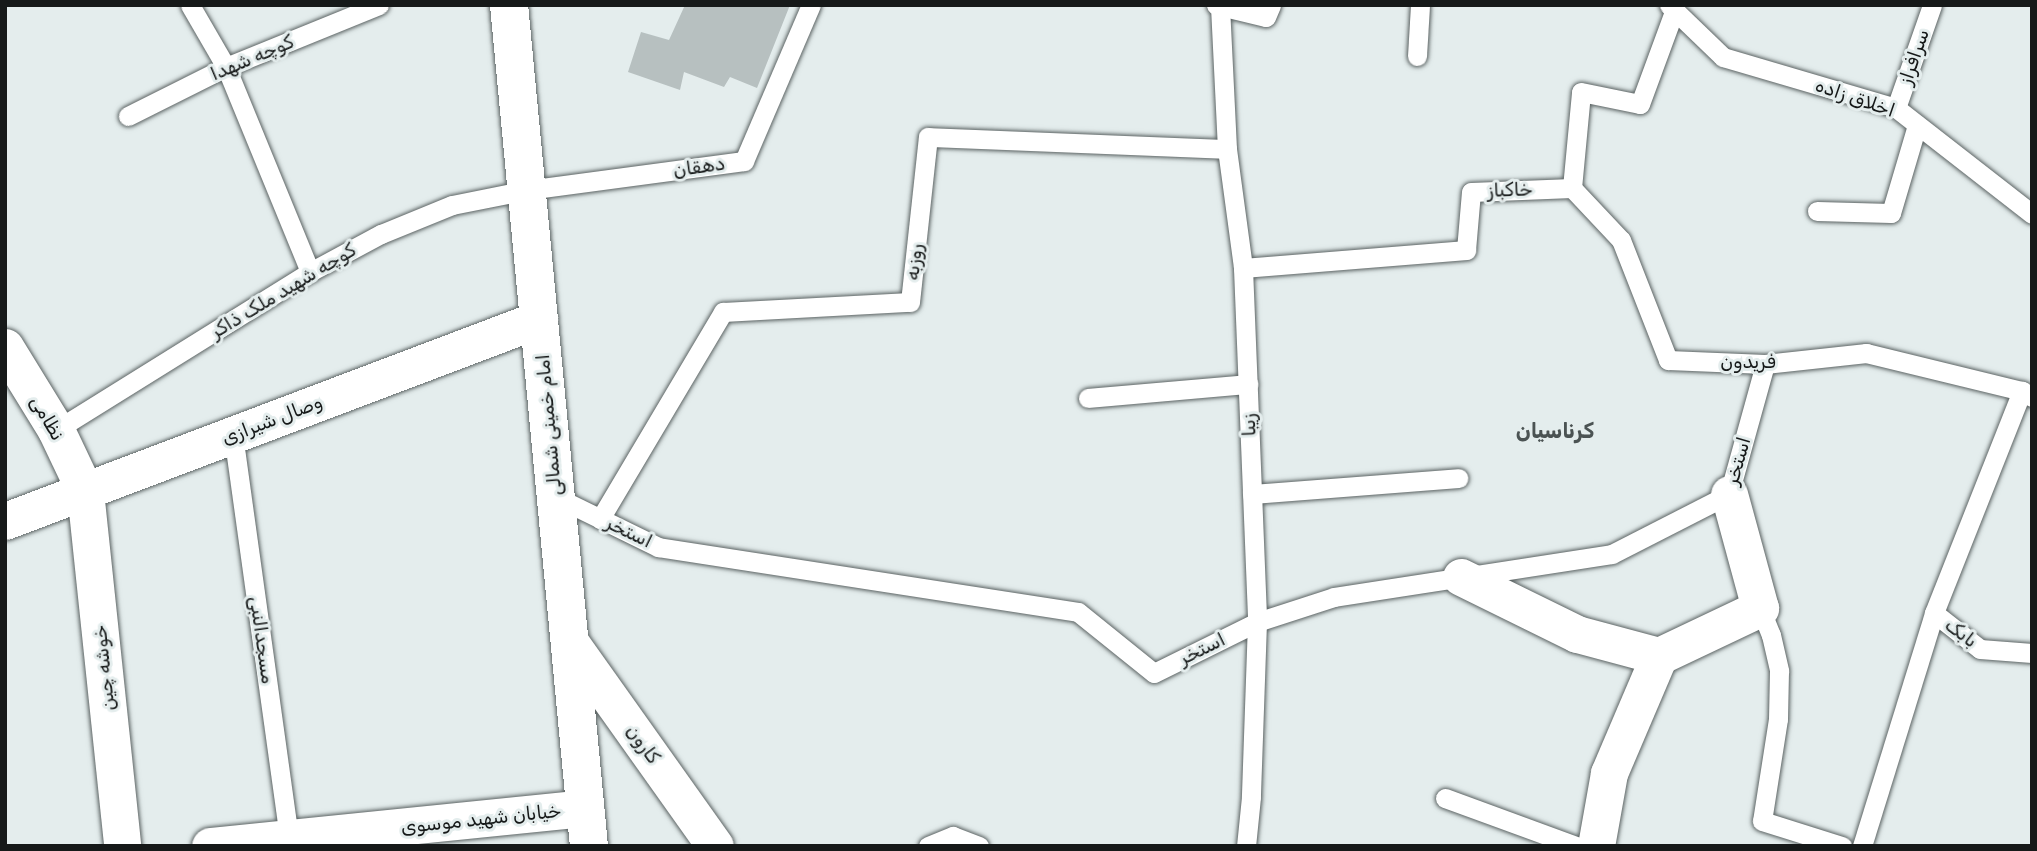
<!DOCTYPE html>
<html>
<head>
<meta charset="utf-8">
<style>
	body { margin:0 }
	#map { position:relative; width:2037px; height:851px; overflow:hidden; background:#e4eded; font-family:Rubik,"Noto Sans Arabic",sans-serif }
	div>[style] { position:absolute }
	.building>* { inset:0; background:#b7c0c0 }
	.roads { filter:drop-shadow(0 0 2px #5b6363) drop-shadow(0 0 2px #5b6363) }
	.service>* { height:19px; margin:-9.5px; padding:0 9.5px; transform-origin:9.5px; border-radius:9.5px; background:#fff }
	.minor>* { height:37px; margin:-18.5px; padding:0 18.5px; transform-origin:18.5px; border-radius:18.5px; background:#fff }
	.secondary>* { height:38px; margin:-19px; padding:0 19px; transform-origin:19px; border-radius:19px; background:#fff }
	span { translate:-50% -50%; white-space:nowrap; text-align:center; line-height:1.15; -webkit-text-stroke:6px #e4eded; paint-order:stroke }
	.street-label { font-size:19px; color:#161919 }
	.neighbourhood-label { font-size:21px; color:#4b5353; font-weight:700 }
	.frame { position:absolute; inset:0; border:7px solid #161919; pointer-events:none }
</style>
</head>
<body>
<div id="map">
	<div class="building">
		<i style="clip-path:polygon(685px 5px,790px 5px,757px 88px,730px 77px,724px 87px,684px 72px,680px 90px,628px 72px,641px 32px,669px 40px)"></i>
	</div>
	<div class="roads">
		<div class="service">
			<i style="left:190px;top:5px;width:72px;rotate:59.9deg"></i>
			<i style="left:226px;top:67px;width:222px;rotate:67.7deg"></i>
			<i style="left:1216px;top:5px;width:51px;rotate:13.5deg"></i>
			<i style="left:1266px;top:17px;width:13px;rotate:-67deg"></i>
			<i style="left:1669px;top:5px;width:75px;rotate:43.9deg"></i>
			<i style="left:1723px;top:57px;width:180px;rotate:16.4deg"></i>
			<i style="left:1896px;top:108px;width:172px;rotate:37.9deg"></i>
			<i style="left:1220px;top:6px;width:143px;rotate:87.2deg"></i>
			<i style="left:1227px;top:149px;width:120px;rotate:82.3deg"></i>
			<i style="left:1243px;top:268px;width:354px;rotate:87.7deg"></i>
			<i style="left:1257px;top:622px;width:175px;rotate:92deg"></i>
			<i style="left:1251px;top:797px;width:49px;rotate:95.8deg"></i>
			<i style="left:1417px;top:56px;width:51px;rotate:-86.6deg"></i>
			<i style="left:1896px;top:108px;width:109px;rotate:-70.7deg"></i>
			<i style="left:128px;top:116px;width:110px;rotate:-26.6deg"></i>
			<i style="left:226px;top:67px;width:165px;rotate:-22.1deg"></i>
			<i style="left:1572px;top:188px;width:71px;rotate:46.7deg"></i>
			<i style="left:1621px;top:240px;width:129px;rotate:68.6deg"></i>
			<i style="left:1668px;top:360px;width:97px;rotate:2.4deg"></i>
			<i style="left:1765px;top:364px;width:102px;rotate:-6.2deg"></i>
			<i style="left:1866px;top:353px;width:161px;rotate:13.7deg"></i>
			<i style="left:2022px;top:391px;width:12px;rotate:31deg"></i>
			<i style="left:1817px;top:211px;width:74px;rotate:1.5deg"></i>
			<i style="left:1891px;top:213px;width:92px;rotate:-73.5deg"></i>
			<i style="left:1243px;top:268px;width:224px;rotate:-4.6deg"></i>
			<i style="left:1466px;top:250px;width:58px;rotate:-85.1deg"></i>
			<i style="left:1471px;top:192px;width:101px;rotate:-2.3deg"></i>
			<i style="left:1572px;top:188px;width:96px;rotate:-84.6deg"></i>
			<i style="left:1581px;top:92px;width:60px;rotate:11.5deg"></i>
			<i style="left:1640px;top:104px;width:101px;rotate:-69.8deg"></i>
			<i style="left:1088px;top:398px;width:161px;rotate:-5deg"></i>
			<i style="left:56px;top:430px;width:299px;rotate:-31.9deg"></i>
			<i style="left:310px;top:272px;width:81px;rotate:-28.2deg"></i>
			<i style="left:381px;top:234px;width:77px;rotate:-22.2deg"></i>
			<i style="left:452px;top:205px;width:76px;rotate:-11.3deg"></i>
			<i style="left:527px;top:190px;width:219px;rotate:-7.6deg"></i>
			<i style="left:744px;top:161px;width:170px;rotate:-66.8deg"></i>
			<i style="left:233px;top:434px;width:415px;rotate:82.1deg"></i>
			<i style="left:1252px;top:494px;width:207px;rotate:-4.4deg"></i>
			<i style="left:556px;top:497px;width:114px;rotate:26.1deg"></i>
			<i style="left:658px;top:547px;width:425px;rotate:8.8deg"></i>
			<i style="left:1078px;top:612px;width:97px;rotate:38.8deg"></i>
			<i style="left:1154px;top:673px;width:115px;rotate:-26.3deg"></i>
			<i style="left:1257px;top:622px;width:81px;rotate:-18deg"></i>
			<i style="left:1334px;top:597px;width:281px;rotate:-8.8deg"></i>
			<i style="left:1612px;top:554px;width:131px;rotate:-27.1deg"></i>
			<i style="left:1729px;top:494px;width:135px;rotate:-74.5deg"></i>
			<i style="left:600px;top:519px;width:241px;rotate:-59.3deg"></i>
			<i style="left:723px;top:312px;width:187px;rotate:-3.1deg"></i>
			<i style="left:910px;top:302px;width:166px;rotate:-83.8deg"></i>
			<i style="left:928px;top:137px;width:299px;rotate:2.3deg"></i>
			<i style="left:1760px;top:608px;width:29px;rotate:68deg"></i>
			<i style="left:1771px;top:635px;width:37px;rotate:77deg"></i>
			<i style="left:1779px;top:671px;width:48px;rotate:91.2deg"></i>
			<i style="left:1778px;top:719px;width:103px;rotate:98.9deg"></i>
			<i style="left:1762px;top:821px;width:84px;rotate:17.4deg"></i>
			<i style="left:1934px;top:613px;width:58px;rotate:38deg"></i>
			<i style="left:1980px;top:649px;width:52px;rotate:4.4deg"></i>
			<i style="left:1445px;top:798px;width:140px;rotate:20.1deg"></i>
			<i style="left:928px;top:846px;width:27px;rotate:-22deg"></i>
			<i style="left:953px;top:836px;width:28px;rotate:21deg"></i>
			<i style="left:1862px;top:846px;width:244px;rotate:-72.8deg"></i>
			<i style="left:1934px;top:613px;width:239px;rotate:-68.4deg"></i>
		</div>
		<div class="minor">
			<i style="left:5px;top:347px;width:97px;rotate:58.4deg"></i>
			<i style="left:56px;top:430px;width:68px;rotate:64.6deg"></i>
			<i style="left:85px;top:491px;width:357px;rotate:84deg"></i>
			<i style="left:5px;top:521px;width:571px;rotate:-20.72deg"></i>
			<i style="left:1461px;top:577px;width:129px;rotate:26.2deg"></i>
			<i style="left:1577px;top:634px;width:85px;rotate:15deg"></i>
			<i style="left:1659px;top:656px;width:112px;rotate:-25.4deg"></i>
			<i style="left:1760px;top:608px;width:118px;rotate:-105.2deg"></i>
			<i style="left:570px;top:642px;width:250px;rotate:54.6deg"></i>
			<i style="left:210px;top:846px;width:377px;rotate:-5.8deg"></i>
			<i style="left:1596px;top:846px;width:74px;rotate:-79.9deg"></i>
			<i style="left:1609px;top:773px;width:127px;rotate:-66.9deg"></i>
		</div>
		<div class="secondary">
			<i style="left:509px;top:5px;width:845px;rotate:84.57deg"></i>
		</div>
	</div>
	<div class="street-label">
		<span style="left:1914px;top:57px;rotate:-71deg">سرافراز</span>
		<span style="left:252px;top:58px;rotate:-23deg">کوچه شهدا</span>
		<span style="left:1855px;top:98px;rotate:19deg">اخلاق زاده</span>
		<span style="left:699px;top:167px;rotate:-8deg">دهقان</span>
		<span style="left:1510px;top:190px;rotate:-2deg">خاکباز</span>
		<span style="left:914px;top:262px;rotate:-84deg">روزبه</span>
		<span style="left:283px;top:291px;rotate:-31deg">کوچه شهید ملک ذاکر</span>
		<span style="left:1748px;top:362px">فریدون</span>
		<span style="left:47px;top:418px;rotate:60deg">نظامی</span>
		<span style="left:272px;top:420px;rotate:-21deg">وصال شیرازی</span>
		<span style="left:549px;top:425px;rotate:-95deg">امام خمینی شمالی</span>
		<span style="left:1249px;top:425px;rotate:-92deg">زیبا</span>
		<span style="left:1738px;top:461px;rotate:-74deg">استخر</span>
		<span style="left:629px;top:532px;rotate:26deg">استخر</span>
		<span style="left:1961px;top:633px;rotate:37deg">بابک</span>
		<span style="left:262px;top:640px;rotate:82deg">مسجدالنبی</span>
		<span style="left:1202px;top:649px;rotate:-26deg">استخر</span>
		<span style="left:104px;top:668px;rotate:-96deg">خوشه چین</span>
		<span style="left:643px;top:744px;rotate:54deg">کارون</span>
		<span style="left:481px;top:819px;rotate:-6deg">خیابان شهید موسوی</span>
	</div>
	<div class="neighbourhood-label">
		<span style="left:1555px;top:431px">کرناسیان</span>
	</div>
	<div class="frame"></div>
</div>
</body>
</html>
